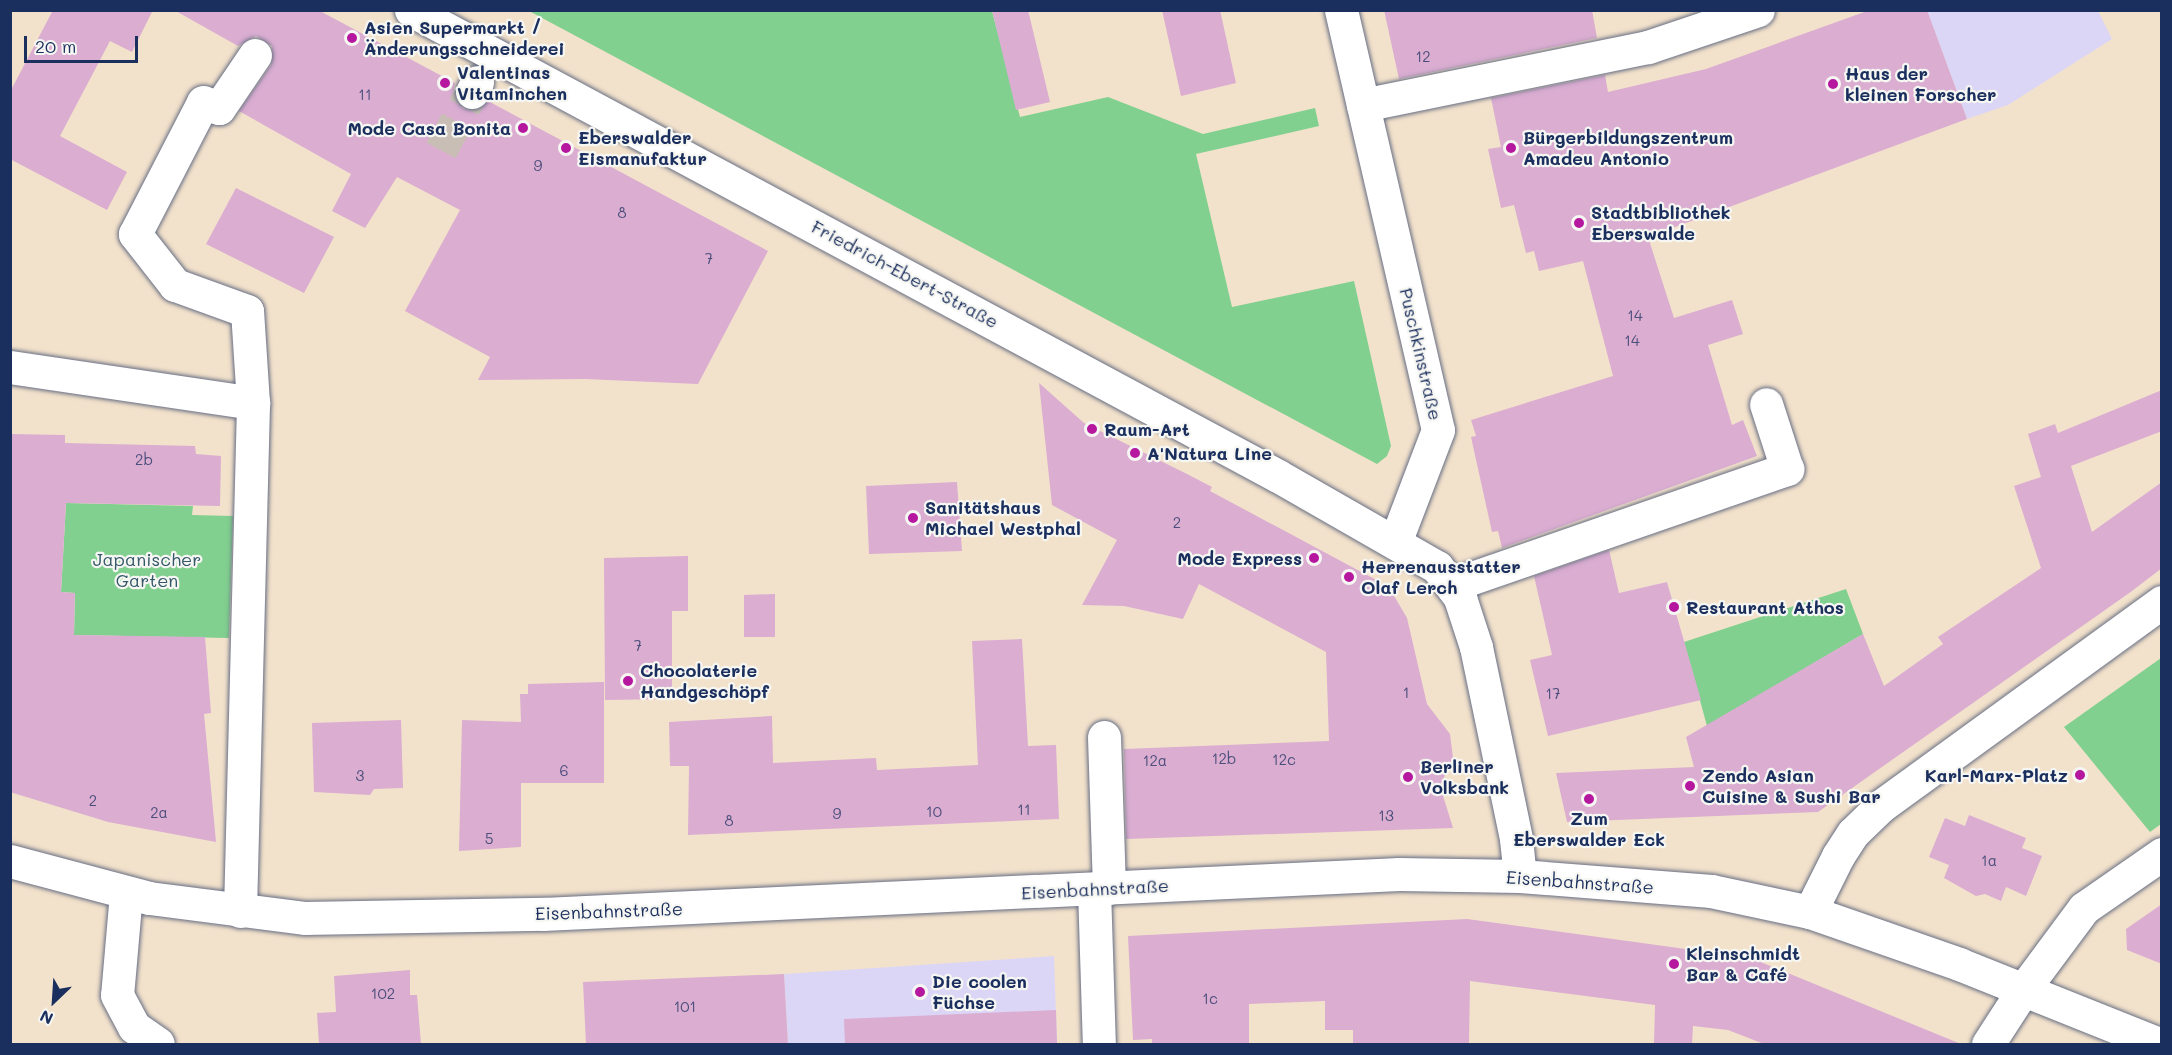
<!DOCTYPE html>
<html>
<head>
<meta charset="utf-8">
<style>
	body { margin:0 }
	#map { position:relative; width:2172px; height:1055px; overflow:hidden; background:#f3e2cb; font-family:Mali,sans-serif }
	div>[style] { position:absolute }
	.built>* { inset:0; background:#dcd6f6 }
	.green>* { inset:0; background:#81d08f }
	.building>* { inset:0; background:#daadd1 }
	.minor-tunnel>* { height:33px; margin-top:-16.5px; transform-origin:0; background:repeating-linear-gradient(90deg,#c8beb5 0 33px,transparent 0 49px) }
	.roads { filter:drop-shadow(0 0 2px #676e84) drop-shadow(0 0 2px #676e84) }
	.minor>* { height:33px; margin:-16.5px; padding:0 16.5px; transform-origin:16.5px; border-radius:16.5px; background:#fff }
	.major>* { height:33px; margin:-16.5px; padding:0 16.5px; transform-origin:16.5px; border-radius:16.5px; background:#fff }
	.dots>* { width:16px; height:16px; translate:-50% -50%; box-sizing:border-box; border:3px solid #f6f6f2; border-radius:50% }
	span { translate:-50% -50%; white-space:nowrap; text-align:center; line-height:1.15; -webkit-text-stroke:4.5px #f6f6f2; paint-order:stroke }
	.number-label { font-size:15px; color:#4b4e7b }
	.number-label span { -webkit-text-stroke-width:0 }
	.poi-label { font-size:18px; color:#1b2f5e; font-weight:700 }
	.left { translate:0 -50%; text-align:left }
	.right { translate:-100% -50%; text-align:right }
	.street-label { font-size:18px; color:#1b2f5e }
	.park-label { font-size:18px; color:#34576a }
	.frame { position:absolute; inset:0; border:12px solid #1b2f5e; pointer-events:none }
	.north { position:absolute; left:24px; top:971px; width:60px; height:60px; -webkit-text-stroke:4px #f6f6f2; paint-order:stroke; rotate:205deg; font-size:16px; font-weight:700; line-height:24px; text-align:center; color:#1b2f5e }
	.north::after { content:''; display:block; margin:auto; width:21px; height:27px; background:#1b2f5e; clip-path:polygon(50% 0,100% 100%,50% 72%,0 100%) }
	.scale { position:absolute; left:24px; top:36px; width:114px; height:27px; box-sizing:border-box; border:3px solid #1b2f5e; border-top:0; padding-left:8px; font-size:18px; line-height:21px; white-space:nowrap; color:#1b2f5e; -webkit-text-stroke:4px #f6f6f2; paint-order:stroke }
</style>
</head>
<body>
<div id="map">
	<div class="built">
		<i style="clip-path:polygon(1927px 11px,2098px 11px,2112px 39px,2008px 105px,1967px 119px)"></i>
		<i style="clip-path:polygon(1054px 956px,1057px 1044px,788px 1044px,784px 974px)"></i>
	</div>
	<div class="green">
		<i style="clip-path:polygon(529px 11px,992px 11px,1020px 117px,1108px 97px,1203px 134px,1315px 108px,1319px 126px,1196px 154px,1232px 307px,1354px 281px,1391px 446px,1387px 456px,1377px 464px)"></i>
		<i style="clip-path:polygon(66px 503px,193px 506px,192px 515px,233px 516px,229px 638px,74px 635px,75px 593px,61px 592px)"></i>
		<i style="clip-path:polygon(1846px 589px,1863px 634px,1707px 726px,1684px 642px)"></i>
		<i style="clip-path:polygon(2161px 658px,2161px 824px,2150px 832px,2064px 727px)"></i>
	</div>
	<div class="building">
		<i style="clip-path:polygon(53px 10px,153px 10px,132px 52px,110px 41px,60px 136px,127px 172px,107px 210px,10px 159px,10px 92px)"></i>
		<i style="clip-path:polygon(174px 10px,318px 10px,455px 83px,453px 94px,463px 108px,474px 111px,488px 101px,768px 251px,698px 384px,585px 379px,478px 380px,490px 357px,405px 311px,460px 210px,397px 177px,365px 228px,332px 211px,351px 174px,239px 111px,271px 65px,272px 46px,256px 36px,238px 46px)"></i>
		<i style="clip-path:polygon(992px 10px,1028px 10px,1050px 102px,1016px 110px)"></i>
		<i style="clip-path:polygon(1162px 10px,1220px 10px,1236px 83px,1181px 96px)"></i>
		<i style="clip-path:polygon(1384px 10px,1592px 10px,1597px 38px,1399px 79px)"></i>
		<i style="clip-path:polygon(1870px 10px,1927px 10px,1967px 119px,1648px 237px,1674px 318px,1732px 300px,1743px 334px,1708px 345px,1732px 425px,1743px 420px,1757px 456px,1502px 548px,1498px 531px,1492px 532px,1471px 437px,1476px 436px,1471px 420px,1613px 376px,1583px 261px,1539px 271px,1534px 251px,1526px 253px,1514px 205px,1501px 208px,1488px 149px,1501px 147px,1491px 98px,1605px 75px,1608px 92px,1706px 69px)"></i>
		<i style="clip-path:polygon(236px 188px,334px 237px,304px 293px,206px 244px)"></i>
		<i style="clip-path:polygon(1039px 383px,1084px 423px,1189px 475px,1212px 487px,1210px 491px,1380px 582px,1393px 594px,1407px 618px,1427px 704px,1450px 734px,1453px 758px,1440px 786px,1453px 828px,1126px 839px,1124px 749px,1329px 741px,1326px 652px,1199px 584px,1183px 619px,1124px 606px,1082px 605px,1117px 540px,1052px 505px)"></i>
		<i style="clip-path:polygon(2162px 390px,2162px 431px,2071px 466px,2092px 532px,2162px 482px,2162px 568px,2132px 591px,1818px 812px,1567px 822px,1556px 773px,1694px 767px,1686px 737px,1863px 634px,1884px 686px,1943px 644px,1938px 637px,2041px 568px,2014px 486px,2041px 477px,2028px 434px,2055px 424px,2058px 433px)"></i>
		<i style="clip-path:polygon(10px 434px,65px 435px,65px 443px,195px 446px,196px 454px,221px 456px,220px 506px,66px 503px,61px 592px,75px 593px,74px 635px,205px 637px,211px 713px,204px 714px,216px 842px,108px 822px,10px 792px)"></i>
		<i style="clip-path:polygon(957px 482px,962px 551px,869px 554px,866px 486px)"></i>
		<i style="clip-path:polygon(1609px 550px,1619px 593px,1667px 582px,1701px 700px,1548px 736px,1530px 660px,1552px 655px,1534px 576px)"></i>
		<i style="clip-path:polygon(688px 556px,688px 611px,672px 611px,672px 699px,605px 700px,604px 558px)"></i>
		<i style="clip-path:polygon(775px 594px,775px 637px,744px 637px,744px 595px)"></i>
		<i style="clip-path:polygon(1022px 639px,1028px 746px,1056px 745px,1059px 819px,688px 835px,689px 766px,670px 766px,669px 722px,772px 716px,773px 763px,876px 758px,877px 770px,978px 765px,972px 641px)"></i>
		<i style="clip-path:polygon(604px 682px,604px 783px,521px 783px,521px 847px,459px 851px,462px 720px,521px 722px,520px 694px,528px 694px,528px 684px)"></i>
		<i style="clip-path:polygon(401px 720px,403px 788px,374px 789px,370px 795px,314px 792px,312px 723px)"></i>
		<i style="clip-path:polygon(1969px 815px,2026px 838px,2022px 848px,2042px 856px,2026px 896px,2006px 887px,2001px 901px,1985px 894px,1976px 896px,1944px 878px,1949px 865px,1929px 857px,1945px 818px,1965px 826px)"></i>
		<i style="clip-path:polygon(2162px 904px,2162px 964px,2127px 950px,2126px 929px)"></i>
		<i style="clip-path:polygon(1467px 919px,1751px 958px,1961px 1044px,1764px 1044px,1728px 1030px,1693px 1026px,1692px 1044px,1654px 1044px,1655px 1005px,1470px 981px,1469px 1044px,1353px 1044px,1353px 1030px,1325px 1030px,1325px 1001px,1249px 1004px,1249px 1044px,1152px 1044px,1152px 1039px,1133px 1040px,1128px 936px)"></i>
		<i style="clip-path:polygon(410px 970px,410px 995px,417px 995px,421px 1044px,319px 1044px,317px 1013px,336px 1012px,334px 976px)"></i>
		<i style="clip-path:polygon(784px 974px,788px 1044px,586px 1044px,583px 982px)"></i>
		<i style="clip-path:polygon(1056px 1010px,1057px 1044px,845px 1044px,844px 1019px)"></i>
	</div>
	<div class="minor-tunnel">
		<i style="left:441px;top:150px;width:66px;rotate:-61.9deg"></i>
	</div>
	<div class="roads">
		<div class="minor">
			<i style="left:411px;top:10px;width:984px;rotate:28.26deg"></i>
			<i style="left:1278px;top:476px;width:183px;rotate:29.8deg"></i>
			<i style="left:1437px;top:567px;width:39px;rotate:53deg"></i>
			<i style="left:1460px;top:598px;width:52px;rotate:71.9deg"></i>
			<i style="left:1476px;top:647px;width:196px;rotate:78.2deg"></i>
			<i style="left:1516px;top:839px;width:37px;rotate:84deg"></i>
			<i style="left:1341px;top:10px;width:431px;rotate:77deg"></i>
			<i style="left:1438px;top:430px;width:118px;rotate:110.9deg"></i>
			<i style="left:472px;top:92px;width:11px;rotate:-63deg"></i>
			<i style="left:1363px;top:105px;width:291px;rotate:-11.5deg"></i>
			<i style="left:1648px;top:47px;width:116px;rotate:-18.6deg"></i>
			<i style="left:10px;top:367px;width:246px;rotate:8.4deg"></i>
			<i style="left:1452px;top:585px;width:355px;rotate:-19.1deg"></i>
			<i style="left:1787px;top:469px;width:68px;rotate:-107.9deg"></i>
			<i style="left:1104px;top:737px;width:151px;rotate:88.1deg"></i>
			<i style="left:1094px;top:889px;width:155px;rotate:88.2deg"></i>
			<i style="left:126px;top:893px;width:102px;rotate:95deg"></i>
			<i style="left:117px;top:995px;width:36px;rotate:62deg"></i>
			<i style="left:134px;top:1027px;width:29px;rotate:35deg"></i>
			<i style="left:240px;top:911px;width:508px;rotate:-88.53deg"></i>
			<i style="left:253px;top:403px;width:92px;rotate:-93.7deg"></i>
			<i style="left:247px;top:311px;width:77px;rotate:-160.1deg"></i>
			<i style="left:175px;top:285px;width:65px;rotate:-128.1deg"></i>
			<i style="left:135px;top:234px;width:148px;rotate:-62.7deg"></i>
			<i style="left:203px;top:102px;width:17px;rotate:21deg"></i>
			<i style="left:219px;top:108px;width:64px;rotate:-55.8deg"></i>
			<i style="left:1810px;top:912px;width:63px;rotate:-63.4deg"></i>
			<i style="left:1838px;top:856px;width:27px;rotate:-57deg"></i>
			<i style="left:1853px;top:833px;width:39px;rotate:-44deg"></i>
			<i style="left:1881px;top:806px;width:347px;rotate:-36deg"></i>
			<i style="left:1988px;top:1044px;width:64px;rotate:-57.1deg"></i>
		</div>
		<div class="major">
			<i style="left:10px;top:861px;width:144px;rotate:14.9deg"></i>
			<i style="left:149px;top:898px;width:158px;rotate:7.3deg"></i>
			<i style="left:306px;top:918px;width:237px;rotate:-1deg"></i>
			<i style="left:543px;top:914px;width:857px;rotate:-2.68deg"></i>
			<i style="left:1399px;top:874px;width:121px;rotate:0.9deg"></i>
			<i style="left:1520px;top:876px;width:192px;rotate:4.5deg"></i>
			<i style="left:1711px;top:891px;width:101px;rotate:12deg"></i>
			<i style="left:1810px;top:912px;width:158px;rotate:19.2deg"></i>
			<i style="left:1959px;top:964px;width:215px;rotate:21.8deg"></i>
			<i style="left:2023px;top:990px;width:102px;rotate:-53.4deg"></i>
			<i style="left:2084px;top:908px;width:95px;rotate:-34.7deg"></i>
		</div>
	</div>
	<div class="dots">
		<i style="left:352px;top:38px;background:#b5179e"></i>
		<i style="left:445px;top:83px;background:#b5179e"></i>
		<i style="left:1833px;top:84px;background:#b5179e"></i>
		<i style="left:523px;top:128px;background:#b5179e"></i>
		<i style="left:566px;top:148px;background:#b5179e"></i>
		<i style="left:1511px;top:148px;background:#b5179e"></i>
		<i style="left:1579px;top:223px;background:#b5179e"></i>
		<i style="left:1092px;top:429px;background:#b5179e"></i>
		<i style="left:1135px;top:453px;background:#b5179e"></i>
		<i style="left:913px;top:518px;background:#b5179e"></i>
		<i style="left:1314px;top:558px;background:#b5179e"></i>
		<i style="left:1349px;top:577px;background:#b5179e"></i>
		<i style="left:1674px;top:607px;background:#b5179e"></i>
		<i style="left:628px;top:681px;background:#b5179e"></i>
		<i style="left:2080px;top:775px;background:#b5179e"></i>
		<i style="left:1408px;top:777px;background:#b5179e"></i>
		<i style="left:1690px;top:786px;background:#b5179e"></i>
		<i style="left:1589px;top:799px;background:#b5179e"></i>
		<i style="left:1674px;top:964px;background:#b5179e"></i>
		<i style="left:920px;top:992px;background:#b5179e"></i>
	</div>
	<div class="number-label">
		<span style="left:1423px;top:57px">12</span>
		<span style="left:365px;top:95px">11</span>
		<span style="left:538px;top:166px">9</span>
		<span style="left:622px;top:213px">8</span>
		<span style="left:709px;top:259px">7</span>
		<span style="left:1635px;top:316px">14</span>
		<span style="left:1632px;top:341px">14</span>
		<span style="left:144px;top:460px">2b</span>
		<span style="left:1177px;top:523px">2</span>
		<span style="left:638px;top:646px">7</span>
		<span style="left:1406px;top:693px">1</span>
		<span style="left:1553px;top:694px">17</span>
		<span style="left:1224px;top:759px">12b</span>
		<span style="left:1284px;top:760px">12c</span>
		<span style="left:1155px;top:761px">12a</span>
		<span style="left:564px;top:771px">6</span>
		<span style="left:360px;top:776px">3</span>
		<span style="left:93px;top:801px">2</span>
		<span style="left:1024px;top:810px">11</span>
		<span style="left:934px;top:812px">10</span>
		<span style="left:159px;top:813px">2a</span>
		<span style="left:837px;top:814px">9</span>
		<span style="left:1386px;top:816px">13</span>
		<span style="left:729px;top:821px">8</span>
		<span style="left:489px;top:839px">5</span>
		<span style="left:1989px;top:861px">1a</span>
		<span style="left:383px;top:994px">102</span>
		<span style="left:1210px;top:999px">1c</span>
		<span style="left:685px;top:1007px">101</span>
	</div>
	<div class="poi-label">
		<span class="left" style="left:364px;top:38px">Asien Supermarkt /<br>Änderungsschneiderei</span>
		<span class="left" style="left:457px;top:83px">Valentinas<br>Vitaminchen</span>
		<span class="left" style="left:1845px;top:84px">Haus der<br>kleinen Forscher</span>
		<span class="right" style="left:511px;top:128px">Mode Casa Bonita</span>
		<span class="left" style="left:578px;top:148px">Eberswalder<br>Eismanufaktur</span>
		<span class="left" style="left:1523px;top:148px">Bürgerbildungszentrum<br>Amadeu Antonio</span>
		<span class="left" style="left:1591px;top:223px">Stadtbibliothek<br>Eberswalde</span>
		<span class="left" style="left:1104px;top:429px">Raum-Art</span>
		<span class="left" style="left:1147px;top:453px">A'Natura Line</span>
		<span class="left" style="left:925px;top:518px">Sanitätshaus<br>Michael Westphal</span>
		<span class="right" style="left:1302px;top:558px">Mode Express</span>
		<span class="left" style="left:1361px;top:577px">Herrenausstatter<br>Olaf Lerch</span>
		<span class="left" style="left:1686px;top:607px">Restaurant Athos</span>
		<span class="left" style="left:640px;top:681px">Chocolaterie<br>Handgeschöpf</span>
		<span class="left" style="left:1420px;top:777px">Berliner<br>Volksbank</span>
		<span class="right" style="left:2068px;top:775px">Karl-Marx-Platz</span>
		<span class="left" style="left:1702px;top:786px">Zendo Asian<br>Cuisine &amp; Sushi Bar</span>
		<span style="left:1589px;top:829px">Zum<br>Eberswalder Eck</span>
		<span class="left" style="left:1686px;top:964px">Kleinschmidt<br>Bar &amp; Café</span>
		<span class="left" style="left:932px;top:992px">Die coolen<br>Füchse</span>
	</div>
	<div class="street-label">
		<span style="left:905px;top:274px;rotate:28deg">Friedrich-Ebert-Straße</span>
		<span style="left:1421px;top:354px;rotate:77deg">Puschkinstraße</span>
		<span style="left:1580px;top:882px;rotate:4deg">Eisenbahnstraße</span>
		<span style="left:1095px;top:889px;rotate:-3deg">Eisenbahnstraße</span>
		<span style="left:609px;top:911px;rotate:-2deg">Eisenbahnstraße</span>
	</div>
	<div class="park-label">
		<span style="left:147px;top:570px">Japanischer<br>Garten</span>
	</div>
	<div class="frame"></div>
	<div class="north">N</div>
	<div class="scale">20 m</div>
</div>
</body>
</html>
